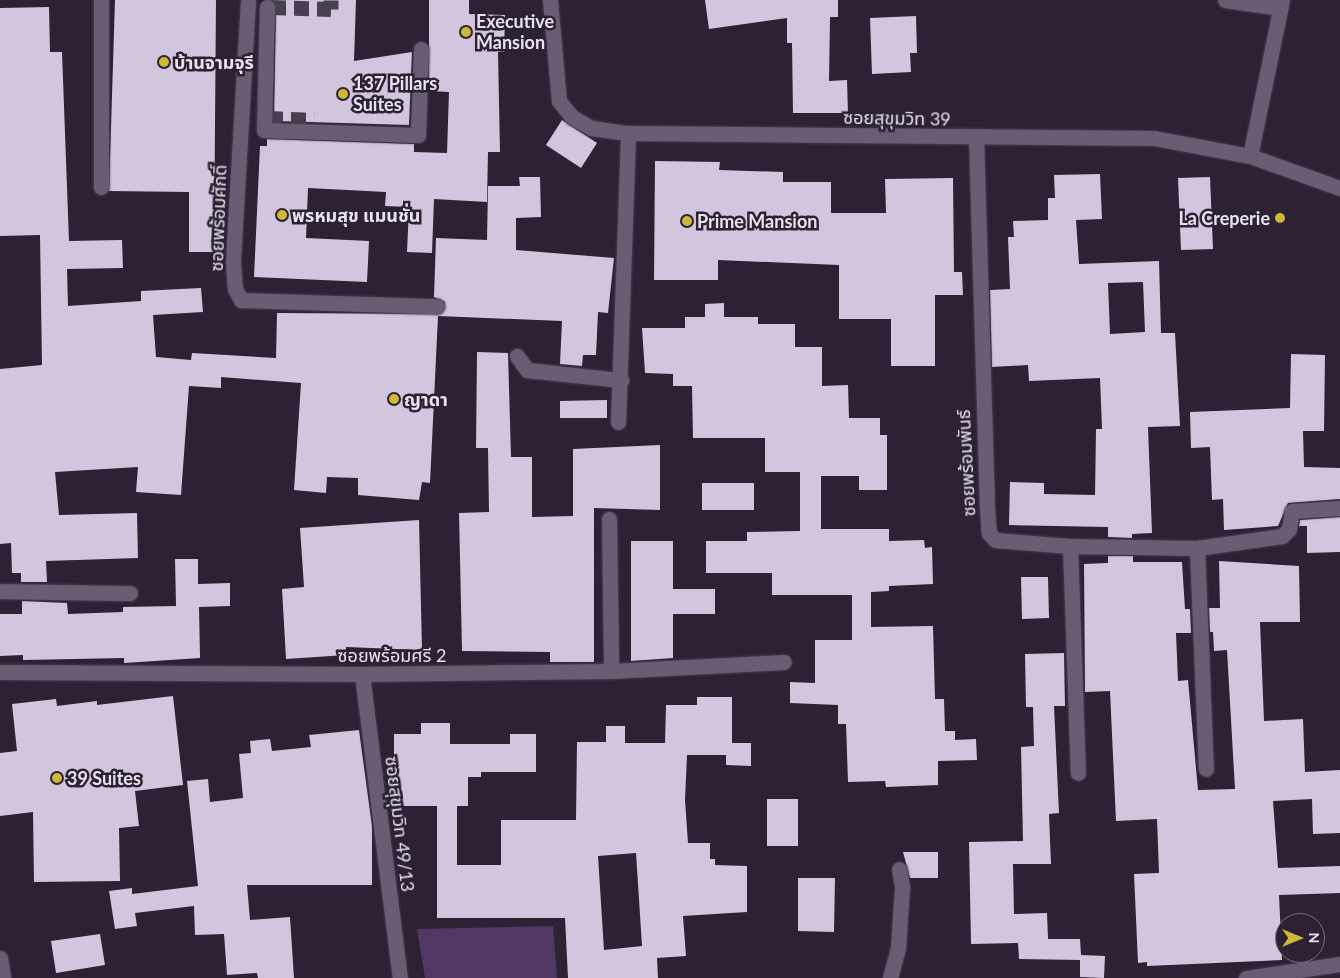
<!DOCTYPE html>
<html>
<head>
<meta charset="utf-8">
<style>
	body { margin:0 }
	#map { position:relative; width:1340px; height:978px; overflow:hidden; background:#2c2234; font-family:Lato,"Noto Sans Thai",sans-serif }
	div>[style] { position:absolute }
	.green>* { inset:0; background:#513864 }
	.building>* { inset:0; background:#d2c6de }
	.minor-tunnel>* { height:15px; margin-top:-7.5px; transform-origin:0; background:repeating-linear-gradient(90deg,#483f50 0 15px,transparent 0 23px) }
	.roads { filter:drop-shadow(0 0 1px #473f4e) drop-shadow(0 0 1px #473f4e) }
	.minor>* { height:15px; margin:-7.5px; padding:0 7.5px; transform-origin:7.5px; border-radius:7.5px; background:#685d72 }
	.dots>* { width:14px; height:14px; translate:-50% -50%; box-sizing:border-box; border:2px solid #2c2234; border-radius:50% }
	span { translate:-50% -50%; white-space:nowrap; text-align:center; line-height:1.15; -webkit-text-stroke:5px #2c2234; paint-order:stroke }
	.poi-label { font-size:18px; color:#e9e3ef; font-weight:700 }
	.left { translate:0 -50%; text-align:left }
	.right { translate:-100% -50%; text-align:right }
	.street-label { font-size:18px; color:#e9e3ef }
	.north { position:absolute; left:1275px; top:913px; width:50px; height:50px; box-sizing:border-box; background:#2c2234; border:1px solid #786f7f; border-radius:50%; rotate:90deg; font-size:14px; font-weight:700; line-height:20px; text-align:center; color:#e9e3ef }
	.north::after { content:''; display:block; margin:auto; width:18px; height:22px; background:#ceb837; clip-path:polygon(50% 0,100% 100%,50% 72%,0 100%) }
</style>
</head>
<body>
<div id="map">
	<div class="green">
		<i style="clip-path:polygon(553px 926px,557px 978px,425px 978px,417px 929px)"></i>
	</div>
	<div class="building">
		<i style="clip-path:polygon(115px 0,216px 0,214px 252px,189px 252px,189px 192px,109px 191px)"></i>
		<i style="clip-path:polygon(273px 0,356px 0,354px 61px,412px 52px,409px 125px,274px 121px,276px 7px)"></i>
		<i style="clip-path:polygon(429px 0,469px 0,469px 14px,505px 15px,504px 52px,498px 52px,500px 152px,488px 152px,487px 202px,434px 199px,432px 253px,407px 252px,409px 207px,385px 206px,386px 192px,308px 188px,306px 238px,369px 241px,367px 282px,254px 277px,260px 146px,267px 146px,267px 139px,414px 144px,414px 152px,447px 153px,449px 92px,429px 91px)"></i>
		<i style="clip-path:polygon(705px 0,838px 0,838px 17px,830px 17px,829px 81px,847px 80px,848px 113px,793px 113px,792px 43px,787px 43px,787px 18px,709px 29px)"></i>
		<i style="clip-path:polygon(49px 7px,50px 52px,62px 52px,69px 241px,122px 240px,123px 268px,67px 269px,68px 306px,141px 301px,141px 291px,201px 288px,203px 312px,153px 315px,156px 357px,191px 360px,192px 353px,276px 358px,277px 313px,441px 314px,445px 302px,434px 297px,436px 238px,487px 240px,488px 186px,520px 186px,519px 177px,540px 177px,541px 217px,516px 218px,516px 250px,614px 258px,608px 313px,598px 312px,596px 355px,583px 355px,582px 366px,560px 364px,562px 321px,438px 316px,430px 483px,422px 482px,419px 500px,358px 495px,358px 478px,327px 477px,326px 493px,294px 490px,301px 383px,221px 377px,221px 388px,189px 386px,181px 495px,136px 492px,138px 467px,55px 472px,59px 515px,137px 513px,138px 558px,46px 561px,47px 582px,21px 582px,21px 573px,12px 573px,11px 543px,0 544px,0 369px,42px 365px,40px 235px,0 236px,0 8px)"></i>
		<i style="clip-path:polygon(916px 16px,917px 53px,910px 53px,911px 72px,872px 74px,870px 18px)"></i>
		<i style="clip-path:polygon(562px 120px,597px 143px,581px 168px,546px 145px)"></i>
		<i style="clip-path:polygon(655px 161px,720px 162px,719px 170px,783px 172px,783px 182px,831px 182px,831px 213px,886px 213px,885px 179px,953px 178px,954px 272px,962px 272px,963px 295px,935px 295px,935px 366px,891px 366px,891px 319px,839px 319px,839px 265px,718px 260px,718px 280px,654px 280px)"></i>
		<i style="clip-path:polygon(evenodd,1100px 174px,1102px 219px,1076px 220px,1079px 264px,1159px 261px,1161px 333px,1175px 333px,1180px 426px,1148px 427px,1152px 533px,1132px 534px,1132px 538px,1108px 537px,1108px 527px,1009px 525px,1010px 482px,1044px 483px,1044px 494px,1095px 495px,1096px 429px,1102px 429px,1100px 378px,1029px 381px,1028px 365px,992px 367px,990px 290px,1010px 289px,1008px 237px,1014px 237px,1013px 221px,1048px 220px,1048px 198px,1055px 198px,1054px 175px,1100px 174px,1143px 282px,1145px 332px,1110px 334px,1108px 283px,1143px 282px)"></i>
		<i style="clip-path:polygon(1210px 177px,1213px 249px,1181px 250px,1178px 178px)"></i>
		<i style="clip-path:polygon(724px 303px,724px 317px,758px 317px,758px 324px,795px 324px,795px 347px,822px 347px,822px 386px,848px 385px,849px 418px,880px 418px,880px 435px,887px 435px,887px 490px,859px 490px,859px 476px,821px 476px,821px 529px,889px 529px,889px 541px,924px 540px,925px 548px,932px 547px,933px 584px,889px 586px,889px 591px,871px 592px,871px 627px,933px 626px,935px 699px,944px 699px,945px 731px,955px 731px,955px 740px,976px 739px,977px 760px,938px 761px,938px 785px,886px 787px,885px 781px,848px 782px,846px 724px,838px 724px,838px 705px,790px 703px,790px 682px,815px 683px,815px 640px,852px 640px,852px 595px,772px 595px,772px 573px,706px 573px,706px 541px,747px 541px,747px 532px,800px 531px,800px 472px,765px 472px,765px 438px,693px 438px,692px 386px,673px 386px,673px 374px,645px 373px,642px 328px,685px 328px,685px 317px,705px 317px,705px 304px)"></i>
		<i style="clip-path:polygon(477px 352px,508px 353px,511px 457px,532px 457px,532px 517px,573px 516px,573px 449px,660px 445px,660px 510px,594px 508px,594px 662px,550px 662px,550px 652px,462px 651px,459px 513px,489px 512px,488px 448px,476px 448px)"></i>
		<i style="clip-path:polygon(1291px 354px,1325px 355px,1324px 431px,1303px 431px,1304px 467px,1340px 468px,1340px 499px,1288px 503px,1278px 526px,1224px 530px,1223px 499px,1212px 500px,1210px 447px,1191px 448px,1190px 412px,1290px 408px)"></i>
		<i style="clip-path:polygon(607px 400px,607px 418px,560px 418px,560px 401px)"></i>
		<i style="clip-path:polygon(702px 483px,754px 483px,754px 510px,702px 510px)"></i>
		<i style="clip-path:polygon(1340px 517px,1340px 552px,1307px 553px,1307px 526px,1299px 526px,1300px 520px)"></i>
		<i style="clip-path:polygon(419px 520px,422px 650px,346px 647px,346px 655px,286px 659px,282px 589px,304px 587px,300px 528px)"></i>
		<i style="clip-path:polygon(631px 541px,673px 541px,673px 589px,715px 589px,715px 614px,673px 614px,673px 658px,631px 661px)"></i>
		<i style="clip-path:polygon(1108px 556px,1133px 556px,1133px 562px,1182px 562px,1185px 609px,1190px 609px,1191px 633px,1176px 633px,1178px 681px,1188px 680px,1198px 790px,1235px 789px,1227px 650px,1214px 651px,1213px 632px,1210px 632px,1209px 608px,1220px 608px,1219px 561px,1299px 566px,1300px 622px,1260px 622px,1264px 721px,1303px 719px,1305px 772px,1340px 770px,1340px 833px,1313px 834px,1312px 799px,1273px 801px,1278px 868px,1340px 866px,1340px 893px,1279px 895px,1282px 960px,1147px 966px,1147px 962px,1138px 963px,1134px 874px,1159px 873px,1157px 819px,1116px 821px,1110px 691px,1085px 692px,1084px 564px,1108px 563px)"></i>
		<i style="clip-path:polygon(175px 559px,198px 559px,198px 584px,230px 583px,230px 606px,199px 607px,200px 658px,124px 663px,124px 658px,23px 660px,23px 655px,0 656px,0 614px,22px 614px,22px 601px,67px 603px,68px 614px,123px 612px,123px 607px,176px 606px)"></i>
		<i style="clip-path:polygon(1021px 577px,1048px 577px,1049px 618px,1022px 619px)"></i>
		<i style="clip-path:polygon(1064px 653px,1065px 706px,1054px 706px,1059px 813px,1049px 814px,1051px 864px,1013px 864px,1014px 914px,1047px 913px,1048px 939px,1080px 939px,1081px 955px,1105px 956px,1104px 978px,1080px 977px,1080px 960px,1019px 959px,1018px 943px,971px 944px,969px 842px,1023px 841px,1021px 747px,1034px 746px,1033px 707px,1026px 707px,1025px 654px)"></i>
		<i style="clip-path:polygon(173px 696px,183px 785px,135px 791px,139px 826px,119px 828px,120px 881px,34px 882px,33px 812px,0 816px,0 753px,17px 751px,12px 704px,56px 699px,57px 706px,97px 701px,97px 705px)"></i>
		<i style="clip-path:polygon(evenodd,697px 697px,732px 697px,732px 743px,751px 743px,751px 766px,726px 765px,726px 755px,687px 755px,685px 800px,688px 843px,710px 843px,710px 859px,715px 859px,715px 865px,747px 866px,747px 912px,683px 916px,686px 956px,657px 958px,658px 978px,568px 978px,565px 918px,437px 918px,437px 806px,394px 806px,394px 734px,421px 734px,421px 723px,450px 723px,450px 744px,510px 744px,510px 734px,536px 734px,536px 772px,481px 772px,481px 777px,468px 777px,468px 806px,457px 806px,457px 865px,501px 865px,501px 820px,576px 820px,577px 742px,606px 742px,606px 726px,625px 726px,625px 743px,665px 743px,666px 705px,697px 705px,697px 697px,636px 853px,642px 946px,604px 950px,598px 856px,636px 853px)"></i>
		<i style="clip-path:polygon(359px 730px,372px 826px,372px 885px,247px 885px,250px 920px,290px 917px,294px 978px,258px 978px,257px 973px,227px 975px,224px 934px,195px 935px,194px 906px,135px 913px,137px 926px,115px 929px,109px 891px,132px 888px,132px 894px,198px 886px,187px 781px,208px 779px,210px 802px,243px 798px,239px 754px,251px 753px,250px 741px,270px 739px,272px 751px,311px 747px,309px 735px)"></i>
		<i style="clip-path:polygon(767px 799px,798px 799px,798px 846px,767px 846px)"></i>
		<i style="clip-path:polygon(903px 852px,938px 852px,938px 878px,910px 878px)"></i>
		<i style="clip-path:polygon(798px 878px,835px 878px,834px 932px,798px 931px)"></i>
		<i style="clip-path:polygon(100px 934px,105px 965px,56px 973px,51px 941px)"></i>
	</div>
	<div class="minor-tunnel">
		<i style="left:271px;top:7px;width:60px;rotate:1.9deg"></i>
		<i style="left:331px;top:9px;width:9px;rotate:-90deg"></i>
		<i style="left:268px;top:118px;width:46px;rotate:2.5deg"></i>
	</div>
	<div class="roads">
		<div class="minor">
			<i style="left:248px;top:0;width:262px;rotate:93.3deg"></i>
			<i style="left:233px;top:262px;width:27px;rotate:86deg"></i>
			<i style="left:235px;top:289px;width:13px;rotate:61deg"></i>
			<i style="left:241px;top:300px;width:196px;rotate:1.8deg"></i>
			<i style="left:550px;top:0;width:101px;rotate:84.9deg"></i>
			<i style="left:559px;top:101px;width:21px;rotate:51deg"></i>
			<i style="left:572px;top:117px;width:22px;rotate:30deg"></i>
			<i style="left:591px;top:128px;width:37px;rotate:8deg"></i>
			<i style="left:628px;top:133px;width:526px;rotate:0.54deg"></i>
			<i style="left:1154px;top:138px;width:98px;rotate:10.6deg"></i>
			<i style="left:1250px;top:156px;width:96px;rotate:19.6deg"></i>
			<i style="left:1225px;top:0;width:56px;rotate:8.3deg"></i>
			<i style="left:267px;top:7px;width:123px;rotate:91.4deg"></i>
			<i style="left:264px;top:130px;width:154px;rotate:1.9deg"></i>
			<i style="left:418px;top:135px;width:86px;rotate:-88deg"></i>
			<i style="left:976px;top:137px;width:370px;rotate:88.3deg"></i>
			<i style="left:987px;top:507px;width:26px;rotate:86deg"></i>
			<i style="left:989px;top:533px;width:9px;rotate:49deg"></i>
			<i style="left:995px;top:540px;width:75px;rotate:4.6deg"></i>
			<i style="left:1070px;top:546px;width:127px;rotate:0.9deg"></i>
			<i style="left:1197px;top:548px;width:86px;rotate:-8deg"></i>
			<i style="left:1282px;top:536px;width:10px;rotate:-45deg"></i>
			<i style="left:1289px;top:529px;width:18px;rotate:-81deg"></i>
			<i style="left:1292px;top:511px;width:48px;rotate:-3.6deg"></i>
			<i style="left:1250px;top:156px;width:159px;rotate:-78.4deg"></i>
			<i style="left:101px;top:187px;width:187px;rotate:-90deg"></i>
			<i style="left:517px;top:356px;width:17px;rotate:54deg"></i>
			<i style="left:527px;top:370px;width:95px;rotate:6.1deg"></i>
			<i style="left:618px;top:422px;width:289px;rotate:-88deg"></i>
			<i style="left:609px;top:519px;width:152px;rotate:89.2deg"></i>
			<i style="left:1070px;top:546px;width:227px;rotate:88deg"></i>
			<i style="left:1197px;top:548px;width:221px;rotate:87.7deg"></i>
			<i style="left:0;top:591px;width:130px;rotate:0.9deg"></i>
			<i style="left:0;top:672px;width:362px;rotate:0.3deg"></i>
			<i style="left:362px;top:674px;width:249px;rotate:-0.7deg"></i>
			<i style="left:611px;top:671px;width:173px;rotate:-3deg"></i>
			<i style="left:362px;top:674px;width:306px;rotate:82.9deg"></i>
			<i style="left:0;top:958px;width:20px;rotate:81deg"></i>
			<i style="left:890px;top:978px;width:31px;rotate:-75deg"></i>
			<i style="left:898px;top:948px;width:61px;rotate:-86.2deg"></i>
			<i style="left:902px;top:887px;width:18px;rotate:-99deg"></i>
			<i style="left:1246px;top:978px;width:95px;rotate:-8.5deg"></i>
		</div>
	</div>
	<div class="dots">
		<i style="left:466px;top:32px;background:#ceb837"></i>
		<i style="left:164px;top:62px;background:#ceb837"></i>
		<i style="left:343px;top:94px;background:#ceb837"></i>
		<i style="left:282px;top:215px;background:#ceb837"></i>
		<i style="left:1280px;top:218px;background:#ceb837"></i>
		<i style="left:687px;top:221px;background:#ceb837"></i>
		<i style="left:394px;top:399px;background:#ceb837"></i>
		<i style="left:57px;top:778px;background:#ceb837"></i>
	</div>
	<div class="poi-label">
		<span class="left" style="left:476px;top:32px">Executive<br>Mansion</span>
		<span class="left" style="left:174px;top:62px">บ้านจามจุรี</span>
		<span class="left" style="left:353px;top:94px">137 Pillars<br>Suites</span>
		<span class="left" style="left:292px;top:215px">พรหมสุข แมนชั่น</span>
		<span class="right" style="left:1270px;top:218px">La Creperie</span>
		<span class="left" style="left:697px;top:221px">Prime Mansion</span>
		<span class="left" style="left:404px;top:399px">ญาดา</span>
		<span class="left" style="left:67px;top:778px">39 Suites</span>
	</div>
	<div class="street-label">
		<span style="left:897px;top:118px;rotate:1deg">ซอยสุขุมวิท 39</span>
		<span style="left:218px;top:218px;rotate:-88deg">ซอยพร้อมศักดิ์</span>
		<span style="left:966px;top:463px;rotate:-93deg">ซอยพร้อมพันธ์</span>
		<span style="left:392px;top:655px">ซอยพร้อมศรี 2</span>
		<span style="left:400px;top:824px;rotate:83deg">ซอยสุขุมวิท 49/13</span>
	</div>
	<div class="north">N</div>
</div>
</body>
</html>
